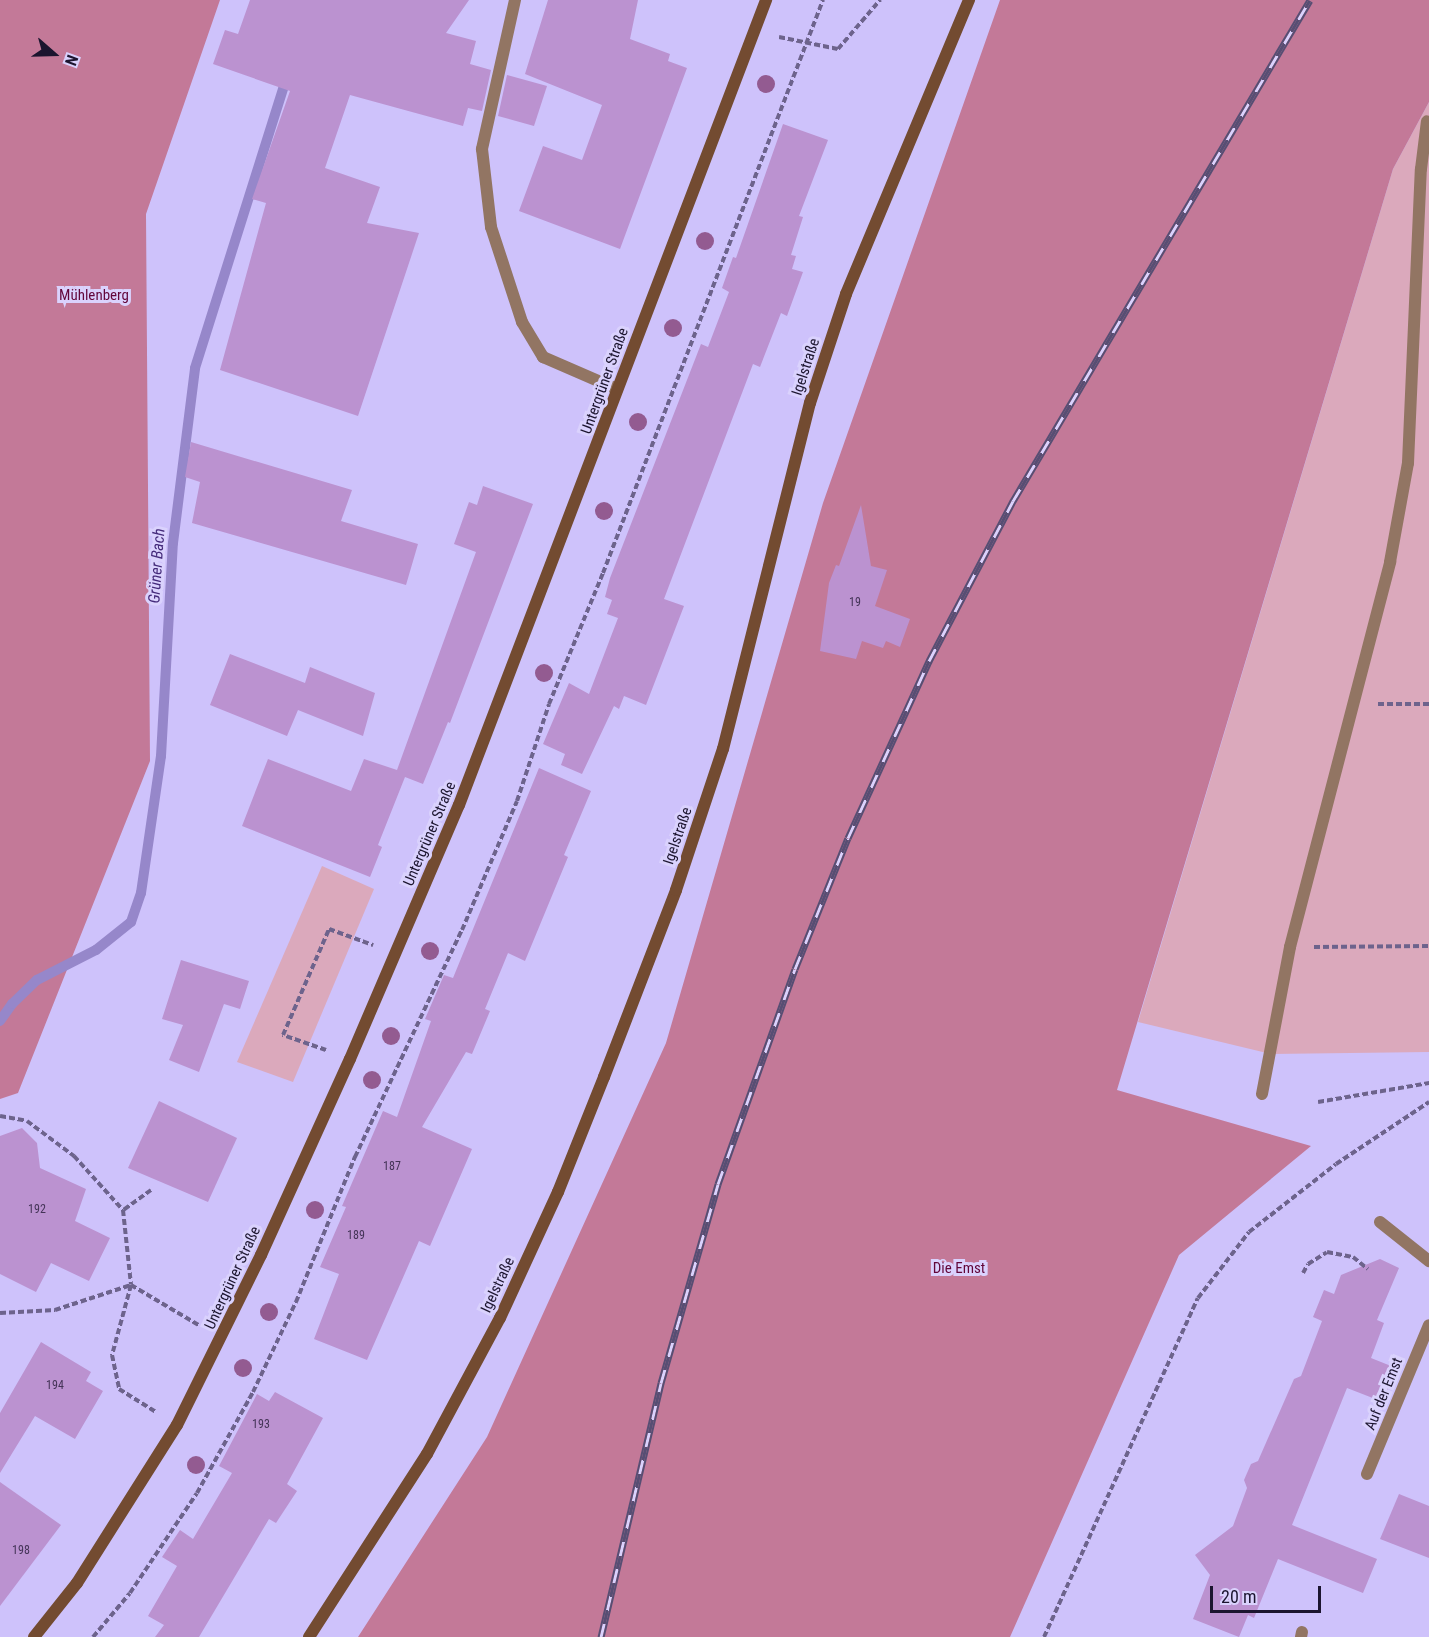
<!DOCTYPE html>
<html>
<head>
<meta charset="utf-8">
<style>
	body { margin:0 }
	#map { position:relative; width:1429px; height:1637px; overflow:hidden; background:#cec2fb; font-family:"Roboto Condensed",sans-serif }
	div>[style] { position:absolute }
	.green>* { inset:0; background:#dba9bc }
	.forest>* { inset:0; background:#c37998 }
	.stream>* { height:10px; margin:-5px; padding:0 5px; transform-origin:5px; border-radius:5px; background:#9687ca }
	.building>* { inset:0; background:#bb92d0 }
	.path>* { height:4px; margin-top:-2px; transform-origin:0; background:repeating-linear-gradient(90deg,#6d638c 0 6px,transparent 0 9px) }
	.lane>* { height:12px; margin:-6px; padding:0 6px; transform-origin:6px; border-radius:6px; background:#927563 }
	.street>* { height:12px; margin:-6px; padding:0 6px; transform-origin:6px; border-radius:6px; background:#927563 }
	.secondary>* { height:12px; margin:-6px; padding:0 6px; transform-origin:6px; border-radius:6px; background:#734b31 }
	.rail>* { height:7px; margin-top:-3.5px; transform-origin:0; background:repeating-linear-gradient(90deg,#dad2fd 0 14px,#574e73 0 28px); box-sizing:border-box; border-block:2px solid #574e73 }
	.trees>* { width:18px; height:18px; margin:-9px; border-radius:50%; background:#935b91 }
	span { translate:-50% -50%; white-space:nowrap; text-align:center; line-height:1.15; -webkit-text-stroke:6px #dad2fd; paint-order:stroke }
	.number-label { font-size:12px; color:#443457 }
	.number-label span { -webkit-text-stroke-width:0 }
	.park-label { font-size:15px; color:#62063a }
	.street-label { font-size:15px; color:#1c152f }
	.water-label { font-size:16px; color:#452b7b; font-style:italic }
	.north { position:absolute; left:24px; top:24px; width:60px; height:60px; -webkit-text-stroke:4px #dad2fd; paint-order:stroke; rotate:110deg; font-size:16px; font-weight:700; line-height:24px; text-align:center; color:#1c152f }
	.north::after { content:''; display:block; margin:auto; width:21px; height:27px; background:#1c152f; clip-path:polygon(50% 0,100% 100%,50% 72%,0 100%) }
	.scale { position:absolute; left:1210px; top:1586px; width:111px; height:27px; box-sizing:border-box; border:3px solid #1c152f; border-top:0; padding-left:8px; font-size:18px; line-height:21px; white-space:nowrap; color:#1c152f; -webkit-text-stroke:4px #dad2fd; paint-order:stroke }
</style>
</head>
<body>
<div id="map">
	<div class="green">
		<i style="clip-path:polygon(1429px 102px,1429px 1052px,1271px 1054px,1138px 1022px,1393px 169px)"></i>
		<i style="clip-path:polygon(322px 866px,374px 889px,293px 1082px,237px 1062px)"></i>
	</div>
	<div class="forest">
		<i style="clip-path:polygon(0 0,220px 0,146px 214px,150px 761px,18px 1093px,0 1099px)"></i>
		<i style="clip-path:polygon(1000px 0,1429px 0,1429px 102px,1393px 169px,1117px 1090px,1311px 1146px,1179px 1255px,1010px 1637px,358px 1637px,487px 1437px,666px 1043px,823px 503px)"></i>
	</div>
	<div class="stream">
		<i style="left:0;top:1021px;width:21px;rotate:-55deg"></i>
		<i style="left:12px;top:1004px;width:35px;rotate:-44deg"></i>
		<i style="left:37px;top:980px;width:66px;rotate:-27deg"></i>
		<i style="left:96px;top:950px;width:45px;rotate:-38.7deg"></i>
		<i style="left:131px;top:922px;width:31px;rotate:-71deg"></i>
		<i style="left:141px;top:893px;width:138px;rotate:-81.7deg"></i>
		<i style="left:161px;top:756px;width:213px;rotate:-86.8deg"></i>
		<i style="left:173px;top:543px;width:176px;rotate:-82.8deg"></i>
		<i style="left:195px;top:368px;width:306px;rotate:-72.5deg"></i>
	</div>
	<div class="building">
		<i style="clip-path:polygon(250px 0,469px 0,446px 33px,476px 41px,470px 64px,491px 70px,482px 111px,468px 108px,463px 126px,350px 95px,325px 168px,380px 187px,367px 223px,419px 233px,358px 416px,220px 370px,266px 203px,252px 199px,290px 91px,213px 64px,225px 30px,238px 34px)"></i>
		<i style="clip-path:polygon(548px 0,638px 0,630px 39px,670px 54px,668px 61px,687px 68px,620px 249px,519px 211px,543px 146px,582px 160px,602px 105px,525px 74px)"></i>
		<i style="clip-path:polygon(507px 75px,547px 86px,534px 126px,498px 116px)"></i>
		<i style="clip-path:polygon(783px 124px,828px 140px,799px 216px,803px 217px,791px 255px,796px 256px,792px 269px,803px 272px,787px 316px,781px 313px,760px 367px,753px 364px,664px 599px,684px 606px,646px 705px,624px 696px,619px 709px,614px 706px,582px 774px,561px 765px,565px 754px,543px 744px,569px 683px,589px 694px,618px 618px,607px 614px,612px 600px,605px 597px,610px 578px,701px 344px,708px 347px,729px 292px,722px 288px,733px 257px,736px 258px)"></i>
		<i style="clip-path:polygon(191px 442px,352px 490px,341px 521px,418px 544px,406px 585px,192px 523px,200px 482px,185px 477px)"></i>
		<i style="clip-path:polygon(483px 486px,533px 504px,450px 723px,448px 722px,423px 784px,405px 777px,378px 845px,382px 847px,370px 877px,242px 826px,268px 759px,351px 791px,364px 759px,397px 770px,476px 552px,454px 544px,469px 502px,477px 505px)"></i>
		<i style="clip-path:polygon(861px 505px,871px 566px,887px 570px,875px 606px,910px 619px,900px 647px,886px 641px,883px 648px,862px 641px,856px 659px,820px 651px,829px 583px,836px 565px,839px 566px)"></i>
		<i style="clip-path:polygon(230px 654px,305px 683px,310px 667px,375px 693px,363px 736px,298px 710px,287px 736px,210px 705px)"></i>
		<i style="clip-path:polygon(539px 768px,591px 791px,564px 855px,568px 857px,525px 961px,508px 953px,485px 1009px,490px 1011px,472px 1054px,466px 1052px,422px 1127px,472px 1149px,430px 1246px,419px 1241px,367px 1360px,314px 1339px,339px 1274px,320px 1267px,346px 1207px,342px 1206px,383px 1111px,397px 1117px,431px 1021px,425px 1019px,444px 975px,453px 978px)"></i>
		<i style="clip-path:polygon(181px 960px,249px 981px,240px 1009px,224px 1004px,199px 1072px,169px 1060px,183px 1025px,162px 1019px)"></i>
		<i style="clip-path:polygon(159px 1101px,237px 1138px,208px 1202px,128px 1168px)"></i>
		<i style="clip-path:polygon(22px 1128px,37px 1143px,40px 1168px,86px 1189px,75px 1221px,110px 1238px,89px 1281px,51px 1263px,36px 1292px,0 1274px,0 1136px)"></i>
		<i style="clip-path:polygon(1380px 1259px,1399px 1268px,1377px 1320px,1384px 1323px,1371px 1358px,1396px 1368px,1383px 1402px,1347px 1388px,1292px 1525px,1377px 1559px,1363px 1593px,1278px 1559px,1254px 1618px,1248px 1615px,1239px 1637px,1193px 1619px,1210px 1575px,1195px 1555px,1233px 1526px,1247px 1488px,1244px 1480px,1251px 1464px,1258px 1461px,1294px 1379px,1301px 1376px,1322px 1321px,1313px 1317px,1324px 1290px,1334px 1294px,1341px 1275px)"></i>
		<i style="clip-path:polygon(41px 1342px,91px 1372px,86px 1381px,103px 1391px,75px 1439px,35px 1416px,0 1473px,0 1413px)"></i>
		<i style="clip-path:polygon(275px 1392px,323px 1418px,287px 1484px,297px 1491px,276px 1523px,269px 1519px,199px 1637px,155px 1637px,164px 1625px,148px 1616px,177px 1566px,162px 1557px,180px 1530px,193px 1539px,232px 1473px,219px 1466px,257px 1394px,269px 1401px)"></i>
		<i style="clip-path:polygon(0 1482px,61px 1525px,0 1606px)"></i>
		<i style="clip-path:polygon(1399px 1494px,1429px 1506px,1429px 1558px,1380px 1539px)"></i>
	</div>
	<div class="path">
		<i style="left:779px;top:37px;width:60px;rotate:11.5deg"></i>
		<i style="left:838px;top:49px;width:65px;rotate:-49.4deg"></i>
		<i style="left:1378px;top:704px;width:51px"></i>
		<i style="left:1314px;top:947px;width:115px;rotate:-0.5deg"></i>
		<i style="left:326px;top:1050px;width:46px;rotate:-160.8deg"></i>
		<i style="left:283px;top:1035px;width:116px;rotate:-66.5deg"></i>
		<i style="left:329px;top:929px;width:47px;rotate:20deg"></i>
		<i style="left:1318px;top:1102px;width:113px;rotate:-9.7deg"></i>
		<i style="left:0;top:1116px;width:27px;rotate:10deg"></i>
		<i style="left:27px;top:1121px;width:59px;rotate:36.7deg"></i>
		<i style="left:74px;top:1156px;width:73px;rotate:47.8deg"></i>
		<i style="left:151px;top:1190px;width:34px;rotate:144deg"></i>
		<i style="left:123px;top:1210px;width:75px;rotate:83.9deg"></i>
		<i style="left:131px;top:1285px;width:73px;rotate:105.2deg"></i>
		<i style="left:112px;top:1355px;width:35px;rotate:78deg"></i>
		<i style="left:119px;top:1389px;width:44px;rotate:31.9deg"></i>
		<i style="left:1303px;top:1273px;width:10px;rotate:-61deg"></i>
		<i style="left:1308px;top:1264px;width:22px;rotate:-32deg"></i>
		<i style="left:1327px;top:1252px;width:26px;rotate:11deg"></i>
		<i style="left:1353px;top:1257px;width:19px;rotate:39deg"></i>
		<i style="left:0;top:1313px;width:55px;rotate:-3.1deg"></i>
		<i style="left:55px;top:1310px;width:80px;rotate:-18.2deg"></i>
		<i style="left:131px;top:1285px;width:80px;rotate:30.7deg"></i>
		<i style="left:93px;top:1637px;width:57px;rotate:-49.9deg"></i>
		<i style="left:130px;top:1593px;width:120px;rotate:-56.2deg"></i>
		<i style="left:197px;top:1493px;width:115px;rotate:-61deg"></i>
		<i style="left:253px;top:1392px;width:100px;rotate:-64.5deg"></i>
		<i style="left:296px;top:1302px;width:157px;rotate:-67.9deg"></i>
		<i style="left:355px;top:1157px;width:251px;rotate:-64.8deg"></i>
		<i style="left:462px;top:930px;width:140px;rotate:-66.9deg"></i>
		<i style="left:517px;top:801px;width:102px;rotate:-71.7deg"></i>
		<i style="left:549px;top:704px;width:142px;rotate:-67.6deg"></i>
		<i style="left:603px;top:573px;width:614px;rotate:-69deg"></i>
		<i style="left:1044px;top:1637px;width:372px;rotate:-65.6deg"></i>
		<i style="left:1198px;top:1298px;width:83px;rotate:-52.3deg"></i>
		<i style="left:1249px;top:1232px;width:110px;rotate:-38deg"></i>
		<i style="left:1336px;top:1164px;width:112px;rotate:-33.7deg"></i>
	</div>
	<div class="lane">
		<i style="left:515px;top:0;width:153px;rotate:102.5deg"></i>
		<i style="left:482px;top:149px;width:79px;rotate:83.4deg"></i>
		<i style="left:491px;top:227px;width:100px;rotate:71.9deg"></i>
		<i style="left:522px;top:322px;width:41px;rotate:59deg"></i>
		<i style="left:543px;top:357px;width:81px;rotate:23.4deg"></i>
		<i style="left:1262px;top:1094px;width:150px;rotate:-79.2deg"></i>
		<i style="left:1290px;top:947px;width:398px;rotate:-75.4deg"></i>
		<i style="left:1390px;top:562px;width:101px;rotate:-79.7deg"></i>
		<i style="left:1408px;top:463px;width:294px;rotate:-87.5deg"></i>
		<i style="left:1421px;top:169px;width:48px;rotate:-82.9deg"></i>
	</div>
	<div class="street">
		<i style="left:1380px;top:1222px;width:63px;rotate:38.5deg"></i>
		<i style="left:1367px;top:1474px;width:161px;rotate:-67.4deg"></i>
		<i style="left:1301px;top:1637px;width:5px;rotate:-79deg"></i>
	</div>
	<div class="secondary">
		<i style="left:34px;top:1637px;width:69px;rotate:-51.5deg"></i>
		<i style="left:77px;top:1583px;width:187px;rotate:-57.7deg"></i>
		<i style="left:177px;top:1425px;width:190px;rotate:-63.7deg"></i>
		<i style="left:261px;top:1255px;width:215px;rotate:-65.6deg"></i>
		<i style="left:350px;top:1059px;width:276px;rotate:-66.8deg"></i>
		<i style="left:459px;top:805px;width:862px;rotate:-69.12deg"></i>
		<i style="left:309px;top:1637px;width:218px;rotate:-57.2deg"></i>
		<i style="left:427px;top:1454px;width:154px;rotate:-61.8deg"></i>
		<i style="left:500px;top:1318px;width:139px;rotate:-65.3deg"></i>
		<i style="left:558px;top:1192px;width:124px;rotate:-68.2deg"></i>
		<i style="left:604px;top:1077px;width:200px;rotate:-68.9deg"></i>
		<i style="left:676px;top:890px;width:149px;rotate:-71.6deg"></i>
		<i style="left:723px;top:749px;width:357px;rotate:-75.9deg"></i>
		<i style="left:810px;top:403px;width:115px;rotate:-71.7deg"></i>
		<i style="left:846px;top:294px;width:319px;rotate:-67.3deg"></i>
	</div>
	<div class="rail">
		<i style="left:601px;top:1637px;width:261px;rotate:-76.7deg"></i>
		<i style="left:661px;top:1383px;width:207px;rotate:-74deg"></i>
		<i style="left:718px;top:1184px;width:228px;rotate:-70.3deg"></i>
		<i style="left:795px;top:969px;width:141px;rotate:-68deg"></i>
		<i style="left:848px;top:838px;width:195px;rotate:-65.4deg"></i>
		<i style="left:929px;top:661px;width:181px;rotate:-62.3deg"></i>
		<i style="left:1013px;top:501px;width:582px;rotate:-59.34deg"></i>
	</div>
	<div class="trees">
		<i style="left:766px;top:84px"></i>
		<i style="left:705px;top:241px"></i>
		<i style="left:673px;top:328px"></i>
		<i style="left:638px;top:422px"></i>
		<i style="left:604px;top:511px"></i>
		<i style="left:544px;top:673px"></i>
		<i style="left:430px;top:951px"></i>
		<i style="left:391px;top:1036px"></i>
		<i style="left:372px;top:1080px"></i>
		<i style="left:315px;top:1210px"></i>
		<i style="left:269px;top:1312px"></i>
		<i style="left:243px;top:1368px"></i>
		<i style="left:196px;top:1465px"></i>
	</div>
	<div class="number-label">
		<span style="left:855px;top:603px">19</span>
		<span style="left:392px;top:1167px">187</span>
		<span style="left:37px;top:1210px">192</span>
		<span style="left:356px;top:1236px">189</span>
		<span style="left:55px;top:1386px">194</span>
		<span style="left:261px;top:1425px">193</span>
		<span style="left:21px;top:1551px">198</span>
	</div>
	<div class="park-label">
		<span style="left:94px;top:296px">Mühlenberg</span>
		<span style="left:959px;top:1269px">Die Emst</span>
	</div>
	<div class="street-label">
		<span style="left:806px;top:367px;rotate:-72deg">Igelstraße</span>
		<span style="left:605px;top:381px;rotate:-70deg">Untergrüner Straße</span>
		<span style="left:430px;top:834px;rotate:-67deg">Untergrüner Straße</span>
		<span style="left:678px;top:836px;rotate:-71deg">Igelstraße</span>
		<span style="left:233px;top:1278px;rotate:-65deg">Untergrüner Straße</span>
		<span style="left:498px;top:1285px;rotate:-65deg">Igelstraße</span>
		<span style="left:1384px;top:1394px;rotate:-68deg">Auf der Emst</span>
	</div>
	<div class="water-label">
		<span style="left:157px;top:566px;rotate:-86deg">Grüner Bach</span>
	</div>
	<div class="north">N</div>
	<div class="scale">20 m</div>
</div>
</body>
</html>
